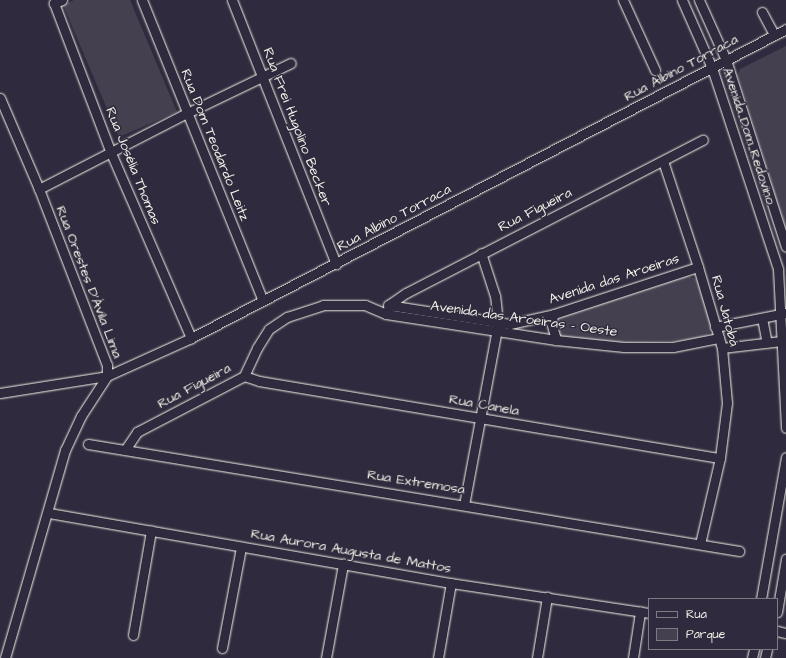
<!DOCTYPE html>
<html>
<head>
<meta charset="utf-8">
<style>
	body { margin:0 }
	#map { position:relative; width:786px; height:658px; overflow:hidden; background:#2f2a3d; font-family:"Architects Daughter",sans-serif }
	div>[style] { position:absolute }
	.green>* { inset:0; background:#454050 }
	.roads { filter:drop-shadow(0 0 1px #f4f1e8) drop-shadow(0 0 1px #f4f1e8) }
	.minor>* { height:9px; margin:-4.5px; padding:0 4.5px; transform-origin:4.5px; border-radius:4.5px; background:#2f2a3d }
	span { translate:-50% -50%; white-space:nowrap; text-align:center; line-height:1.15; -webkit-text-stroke:3px #2f2a3d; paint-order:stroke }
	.street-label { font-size:14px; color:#f4f1e8 }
	.legend { position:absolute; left:648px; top:598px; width:130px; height:52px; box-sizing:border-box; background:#2f2a3d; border:1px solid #7e7a81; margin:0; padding:5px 7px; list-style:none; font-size:12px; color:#f4f1e8 }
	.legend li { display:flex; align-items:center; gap:8px; height:20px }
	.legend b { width:20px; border:1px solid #7e7a81 }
</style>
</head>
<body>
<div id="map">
	<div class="green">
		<div style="clip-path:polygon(74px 0,130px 0,177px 112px,119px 137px,63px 5px)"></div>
		<div style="clip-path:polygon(786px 46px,786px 229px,738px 75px,740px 69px)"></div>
		<div style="clip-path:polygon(687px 275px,698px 280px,712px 324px,710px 332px,705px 337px,675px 341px,618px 342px,563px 337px,557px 333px,555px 325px,563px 315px)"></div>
	</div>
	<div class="roads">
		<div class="minor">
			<div style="left:62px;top:0;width:9px;rotate:159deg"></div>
			<div style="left:54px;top:3px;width:160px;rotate:69.2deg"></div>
			<div style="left:111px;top:153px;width:202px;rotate:66.6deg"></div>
			<div style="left:142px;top:0;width:324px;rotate:68.1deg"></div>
			<div style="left:232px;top:0;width:284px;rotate:68.5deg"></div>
			<div style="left:623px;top:0;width:77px;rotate:65.4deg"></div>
			<div style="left:682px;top:0;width:74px;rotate:66.2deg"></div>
			<div style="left:712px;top:68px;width:212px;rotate:71.8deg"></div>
			<div style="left:778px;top:269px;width:159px;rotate:87.1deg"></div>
			<div style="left:699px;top:0;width:66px;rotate:65.8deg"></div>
			<div style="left:726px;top:60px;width:196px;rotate:72.2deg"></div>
			<div style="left:762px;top:12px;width:26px;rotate:62deg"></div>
			<div style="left:0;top:98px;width:99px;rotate:66.8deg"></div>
			<div style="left:39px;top:189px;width:189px;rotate:68.9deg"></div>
			<div style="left:107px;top:365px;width:11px;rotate:90deg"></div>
			<div style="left:107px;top:376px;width:48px;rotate:123deg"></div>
			<div style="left:81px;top:416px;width:38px;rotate:115deg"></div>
			<div style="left:65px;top:450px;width:216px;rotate:106.1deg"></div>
			<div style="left:663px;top:161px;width:112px;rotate:71.7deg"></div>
			<div style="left:698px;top:267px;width:84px;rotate:73.5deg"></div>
			<div style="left:722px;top:348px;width:55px;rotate:84.8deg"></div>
			<div style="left:727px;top:403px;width:55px;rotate:97.3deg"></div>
			<div style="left:720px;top:458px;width:88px;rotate:103.1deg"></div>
			<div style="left:39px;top:189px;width:166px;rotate:-27.2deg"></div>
			<div style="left:187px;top:113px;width:115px;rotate:-25.7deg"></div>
			<div style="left:388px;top:305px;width:123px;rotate:8.9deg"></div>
			<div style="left:510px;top:324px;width:45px;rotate:-12.8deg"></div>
			<div style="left:554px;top:314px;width:151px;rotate:-18.1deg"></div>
			<div style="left:386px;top:314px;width:11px;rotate:-68deg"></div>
			<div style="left:390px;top:304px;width:19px;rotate:-35deg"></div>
			<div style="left:406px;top:293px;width:334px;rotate:-27.3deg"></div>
			<div style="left:554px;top:314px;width:9px;rotate:111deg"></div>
			<div style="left:551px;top:322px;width:19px;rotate:74deg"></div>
			<div style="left:762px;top:318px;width:25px;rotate:79deg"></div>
			<div style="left:715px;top:327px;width:72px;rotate:-11.2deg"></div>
			<div style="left:722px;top:348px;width:60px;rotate:-6.7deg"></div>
			<div style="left:244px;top:376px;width:16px;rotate:18deg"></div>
			<div style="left:259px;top:381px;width:467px;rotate:9.5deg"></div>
			<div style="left:0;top:393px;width:108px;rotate:-9deg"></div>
			<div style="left:107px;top:376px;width:92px;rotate:-24.3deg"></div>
			<div style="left:191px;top:338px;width:670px;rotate:-27.44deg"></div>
			<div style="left:88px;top:444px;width:660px;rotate:9.33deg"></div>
			<div style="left:125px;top:450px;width:22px;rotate:-56deg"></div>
			<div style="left:137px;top:432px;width:121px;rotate:-27.6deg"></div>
			<div style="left:244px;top:376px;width:31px;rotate:-65deg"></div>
			<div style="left:257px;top:348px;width:22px;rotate:-58deg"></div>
			<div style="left:269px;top:329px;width:22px;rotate:-34deg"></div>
			<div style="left:287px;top:317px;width:38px;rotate:-18deg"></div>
			<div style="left:323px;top:305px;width:42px"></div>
			<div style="left:365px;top:305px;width:23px;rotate:23deg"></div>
			<div style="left:386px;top:314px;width:172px;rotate:8.7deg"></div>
			<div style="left:556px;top:340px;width:68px;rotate:5.9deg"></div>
			<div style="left:624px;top:347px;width:49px"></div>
			<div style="left:673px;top:347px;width:47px;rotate:-11.1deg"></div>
			<div style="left:464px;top:505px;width:185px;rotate:-79.4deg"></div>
			<div style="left:498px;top:323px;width:27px;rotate:-96deg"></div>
			<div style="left:495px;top:296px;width:45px;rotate:-108deg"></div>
			<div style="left:49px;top:513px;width:408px;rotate:9.9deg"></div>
			<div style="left:451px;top:583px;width:200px;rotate:8.6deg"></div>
			<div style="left:761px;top:599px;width:144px;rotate:-80deg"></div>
			<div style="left:777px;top:612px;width:54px;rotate:-80.4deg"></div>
			<div style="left:777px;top:631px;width:9px;rotate:13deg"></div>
			<div style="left:133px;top:635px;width:106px;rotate:-80.2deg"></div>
			<div style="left:222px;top:648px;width:103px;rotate:-79.3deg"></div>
			<div style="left:326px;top:658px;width:96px;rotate:-79.7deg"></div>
			<div style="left:438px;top:658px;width:76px;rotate:-80.2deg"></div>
			<div style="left:537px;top:658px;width:62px;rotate:-80.7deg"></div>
			<div style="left:633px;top:658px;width:47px;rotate:-81.3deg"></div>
			<div style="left:752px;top:658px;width:9px;rotate:-77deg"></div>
			<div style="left:765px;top:658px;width:9px;rotate:-77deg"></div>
		</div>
	</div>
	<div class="street-label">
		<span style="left:681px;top:68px;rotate:-28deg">Rua Albino Torraca</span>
		<span style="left:297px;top:127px;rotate:69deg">Rua Frei Hugolino Becker</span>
		<span style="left:749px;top:136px;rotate:72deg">Avenida Dom Redovino</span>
		<span style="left:215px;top:145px;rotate:68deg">Rua Dom Teodardo Leitz</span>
		<span style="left:133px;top:166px;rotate:68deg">Rua Josélia Thomas</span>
		<span style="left:535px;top:210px;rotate:-27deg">Rua Figueira</span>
		<span style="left:394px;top:218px;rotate:-28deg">Rua Albino Torraca</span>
		<span style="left:614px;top:279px;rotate:-18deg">Avenida das Aroeiras</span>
		<span style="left:89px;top:282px;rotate:69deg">Rua Orestes D'Ávila Lima</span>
		<span style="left:725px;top:311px;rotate:75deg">Rua Jatobá</span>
		<span style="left:524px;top:319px;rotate:8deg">Avenida das Aroeiras - Oeste</span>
		<span style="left:194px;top:386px;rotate:-28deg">Rua Figueira</span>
		<span style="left:484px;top:405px;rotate:10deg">Rua Canela</span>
		<span style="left:416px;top:482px;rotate:9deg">Rua Extremosa</span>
		<span style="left:351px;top:551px;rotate:10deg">Rua Aurora Augusta de Mattos</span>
	</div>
	<ul class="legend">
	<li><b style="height:5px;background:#2f2a3d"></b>Rua</li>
	<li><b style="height:11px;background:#454050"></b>Parque</li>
	</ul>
</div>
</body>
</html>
